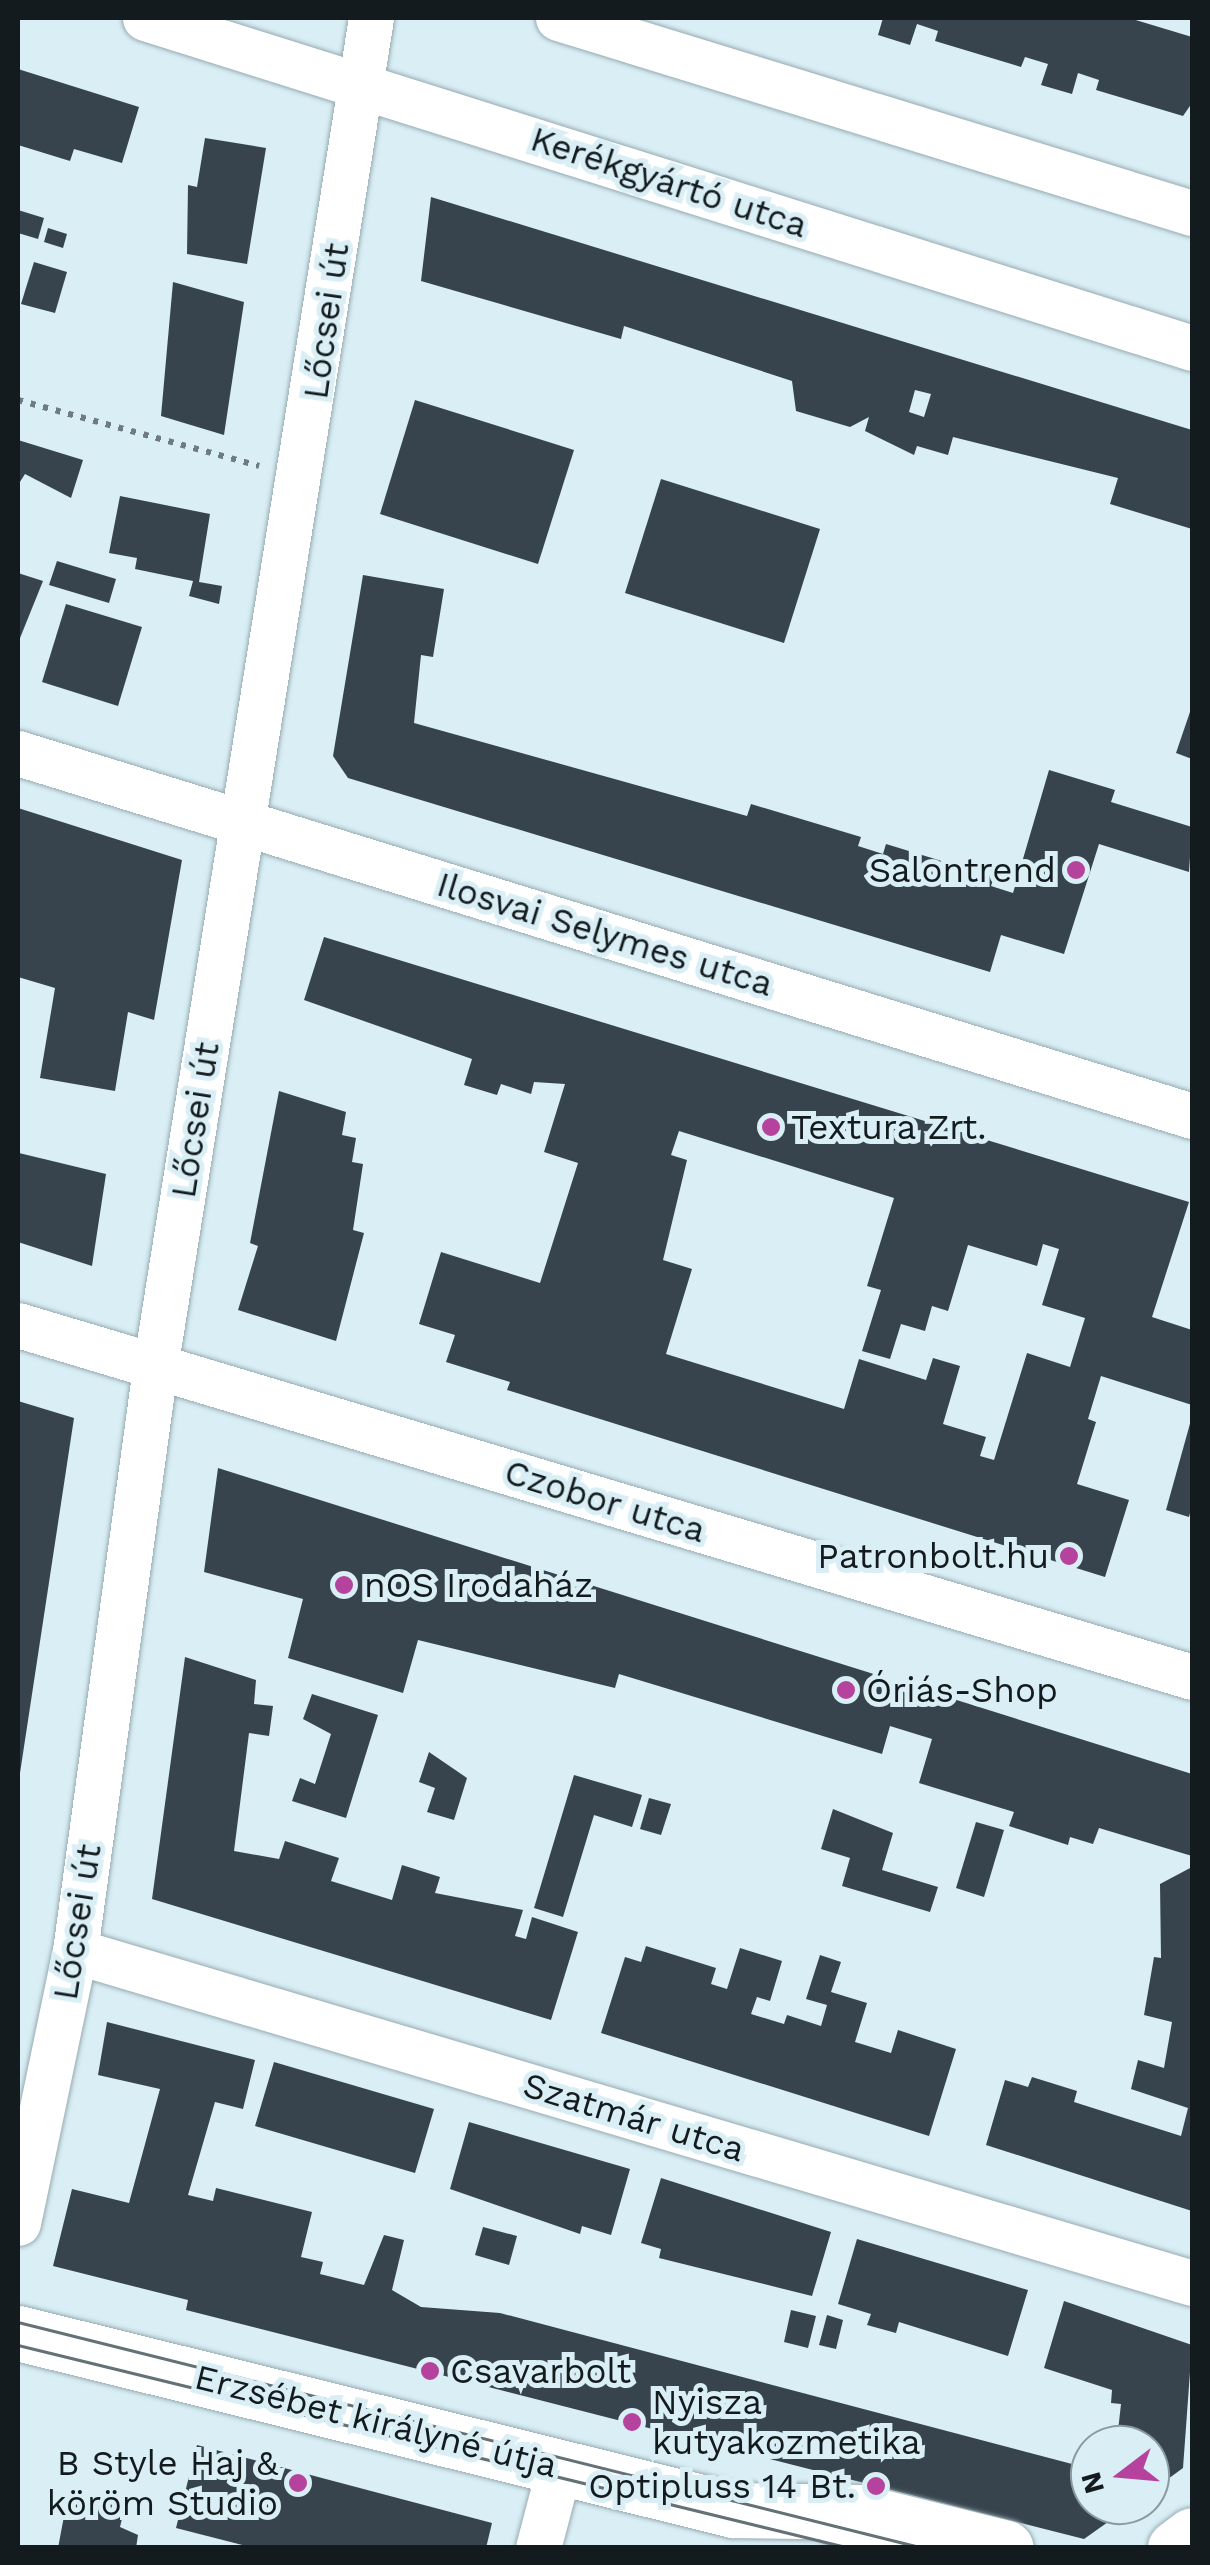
<!DOCTYPE html>
<html>
<head>
<meta charset="utf-8">
<style>
	body { margin:0 }
	#map { position:relative; width:1210px; height:2565px; overflow:hidden; background:#d9eef5; font-family:"Work Sans",sans-serif }
	div>[style] { position:absolute }
	.building>* { inset:0; background:#37444e }
	.path>* { height:6px; margin-top:-3px; transform-origin:0; background:repeating-linear-gradient(90deg,#6e7b80 0 5px,transparent 0 13px) }
	.roads { filter:drop-shadow(0 0 2px #97aab1) drop-shadow(0 0 2px #97aab1) }
	.service>* { height:22px; margin:-11px; padding:0 11px; transform-origin:11px; border-radius:11px; background:#fff }
	.minor>* { height:45px; margin:-22.5px; padding:0 22.5px; transform-origin:22.5px; border-radius:22.5px; background:#fff }
	.tertiary>* { height:55px; margin:-27.5px; padding:0 27.5px; transform-origin:27.5px; border-radius:27.5px; background:#fff }
	.secondary>* { height:55px; margin:-27.5px; padding:0 27.5px; transform-origin:27.5px; border-radius:27.5px; background:#fff }
	.tram>* { height:2.5px; margin:-1.25px; padding:0 1.25px; transform-origin:1.25px; border-radius:1.25px; background:#647176 }
	.dots>* { width:28px; height:28px; translate:-50% -50%; box-sizing:border-box; border:5px solid #d9eef5; border-radius:50% }
	span { translate:-50% -50%; white-space:nowrap; text-align:center; line-height:1.15; -webkit-text-stroke:10px #d9eef5; paint-order:stroke }
	.street-label { font-size:35px; color:#141b1e }
	.poi-label { font-size:35px; color:#141b1e }
	.right { translate:-100% -50%; text-align:right }
	.left { translate:0 -50%; text-align:left }
	.frame { position:absolute; inset:0; border:20px solid #141b1e; pointer-events:none }
	.north { position:absolute; left:1070px; top:2425px; width:100px; height:100px; box-sizing:border-box; background:#d9eef5; border:2px solid #8a9a9f; border-radius:50%; rotate:254deg; font-size:28px; font-weight:700; line-height:40px; text-align:center; color:#141b1e }
	.north::after { content:''; display:block; margin:auto; width:35px; height:45px; background:#b5429d; clip-path:polygon(50% 0,100% 100%,50% 72%,0 100%) }
</style>
</head>
<body>
<div id="map">
	<div class="building">
		<div style="clip-path:polygon(883px 18px,1129px 18px,1192px 37px,1192px 103px,1183px 116px,1096px 90px,1099px 80px,1078px 73px,1072px 94px,1041px 85px,1048px 64px,1025px 57px,1021px 67px,935px 41px,938px 31px,917px 24px,910px 45px,878px 35px)"></div>
		<div style="clip-path:polygon(18px 69px,139px 107px,122px 163px,74px 149px,70px 161px,18px 145px)"></div>
		<div style="clip-path:polygon(205px 138px,266px 148px,247px 264px,187px 254px,188px 185px,197px 187px)"></div>
		<div style="clip-path:polygon(evenodd,431px 197px,1192px 430px,1192px 529px,1110px 504px,1118px 478px,953px 437px,948px 455px,917px 446px,914px 455px,865px 431px,869px 417px,850px 427px,796px 411px,792px 381px,624px 326px,621px 339px,421px 281px,431px 197px,915px 390px,931px 394px,924px 417px,909px 412px,915px 390px)"></div>
		<div style="clip-path:polygon(18px 210px,44px 218px,38px 239px,18px 233px)"></div>
		<div style="clip-path:polygon(48px 228px,67px 234px,63px 248px,44px 242px)"></div>
		<div style="clip-path:polygon(34px 262px,67px 272px,55px 313px,21px 304px)"></div>
		<div style="clip-path:polygon(173px 282px,244px 302px,224px 435px,161px 416px)"></div>
		<div style="clip-path:polygon(415px 400px,574px 450px,538px 564px,380px 514px)"></div>
		<div style="clip-path:polygon(18px 440px,83px 460px,71px 498px,25px 474px,18px 485px)"></div>
		<div style="clip-path:polygon(661px 479px,820px 529px,784px 643px,625px 593px)"></div>
		<div style="clip-path:polygon(120px 496px,210px 514px,199px 582px,222px 586px,219px 604px,189px 596px,193px 581px,135px 569px,137px 558px,109px 553px)"></div>
		<div style="clip-path:polygon(57px 561px,116px 579px,109px 603px,49px 585px)"></div>
		<div style="clip-path:polygon(18px 573px,43px 581px,18px 643px)"></div>
		<div style="clip-path:polygon(363px 575px,444px 589px,433px 657px,421px 655px,414px 723px,747px 816px,751px 804px,861px 837px,858px 846px,883px 854px,886px 844px,994px 877px,991px 886px,1013px 893px,1049px 770px,1115px 790px,1111px 802px,1192px 827px,1189px 872px,1099px 844px,1064px 954px,1001px 935px,990px 972px,348px 778px,333px 756px)"></div>
		<div style="clip-path:polygon(66px 604px,142px 627px,118px 706px,42px 682px)"></div>
		<div style="clip-path:polygon(1192px 706px,1192px 759px,1176px 753px)"></div>
		<div style="clip-path:polygon(18px 808px,182px 860px,154px 1020px,128px 1012px,115px 1091px,40px 1078px,55px 988px,18px 977px)"></div>
		<div style="clip-path:polygon(evenodd,324px 937px,1189px 1202px,1152px 1317px,1192px 1330px,1192px 1405px,1101px 1376px,1088px 1419px,1096px 1422px,1077px 1484px,1129px 1500px,1105px 1577px,507px 1390px,510px 1382px,446px 1362px,455px 1335px,419px 1324px,441px 1252px,540px 1283px,578px 1163px,544px 1152px,565px 1084px,534px 1082px,531px 1094px,501px 1084px,497px 1095px,464px 1085px,472px 1059px,304px 1000px,324px 937px,679px 1131px,894px 1198px,867px 1286px,881px 1290px,862px 1351px,890px 1359px,901px 1324px,925px 1331px,932px 1306px,948px 1311px,968px 1245px,1037px 1266px,1043px 1244px,1059px 1249px,1042px 1305px,1085px 1318px,1070px 1367px,1027px 1353px,994px 1460px,980px 1456px,986px 1437px,943px 1424px,960px 1366px,933px 1358px,926px 1380px,859px 1359px,844px 1409px,666px 1354px,692px 1269px,663px 1260px,687px 1160px,671px 1155px,679px 1131px)"></div>
		<div style="clip-path:polygon(279px 1091px,346px 1112px,342px 1135px,356px 1138px,352px 1162px,363px 1164px,353px 1230px,364px 1233px,336px 1341px,238px 1310px,258px 1246px,250px 1243px)"></div>
		<div style="clip-path:polygon(19px 1153px,106px 1174px,92px 1266px,18px 1242px)"></div>
		<div style="clip-path:polygon(18px 1401px,74px 1418px,20px 1773px,18px 1773px)"></div>
		<div style="clip-path:polygon(1191px 1420px,1192px 1505px,1189px 1517px,1166px 1510px)"></div>
		<div style="clip-path:polygon(218px 1468px,1192px 1774px,1192px 1856px,1099px 1828px,1093px 1844px,1070px 1837px,1068px 1845px,1009px 1826px,1014px 1812px,919px 1783px,932px 1739px,890px 1726px,882px 1754px,619px 1674px,615px 1688px,418px 1640px,403px 1693px,288px 1658px,303px 1599px,204px 1572px)"></div>
		<div style="clip-path:polygon(185px 1657px,256px 1680px,254px 1704px,273px 1706px,269px 1736px,249px 1733px,234px 1851px,279px 1859px,285px 1841px,339px 1858px,331px 1881px,392px 1900px,402px 1865px,440px 1877px,435px 1893px,523px 1910px,515px 1936px,526px 1939px,532px 1917px,578px 1932px,551px 2020px,152px 1899px)"></div>
		<div style="clip-path:polygon(312px 1694px,378px 1715px,346px 1818px,292px 1801px,300px 1778px,315px 1784px,331px 1734px,303px 1719px)"></div>
		<div style="clip-path:polygon(429px 1752px,467px 1778px,454px 1820px,427px 1812px,435px 1788px,419px 1782px)"></div>
		<div style="clip-path:polygon(574px 1775px,642px 1795px,632px 1827px,594px 1815px,563px 1917px,534px 1908px)"></div>
		<div style="clip-path:polygon(649px 1798px,671px 1804px,661px 1835px,640px 1829px)"></div>
		<div style="clip-path:polygon(833px 1809px,893px 1833px,882px 1870px,938px 1887px,930px 1912px,842px 1886px,850px 1858px,821px 1849px)"></div>
		<div style="clip-path:polygon(976px 1822px,1004px 1830px,984px 1897px,956px 1888px)"></div>
		<div style="clip-path:polygon(1192px 1867px,1192px 2211px,986px 2145px,1005px 2080px,1028px 2087px,1032px 2077px,1077px 2091px,1074px 2102px,1181px 2136px,1188px 2108px,1131px 2089px,1138px 2060px,1164px 2068px,1172px 2022px,1144px 2015px,1154px 1957px,1161px 1958px,1160px 1884px)"></div>
		<div style="clip-path:polygon(646px 1946px,716px 1968px,711px 1984px,727px 1989px,740px 1948px,782px 1961px,770px 2001px,757px 1997px,751px 2014px,784px 2024px,787px 2015px,821px 2026px,827px 2005px,806px 1999px,820px 1955px,841px 1962px,831px 1992px,867px 2003px,855px 2042px,891px 2053px,898px 2030px,956px 2049px,929px 2136px,601px 2033px,625px 1957px,641px 1962px)"></div>
		<div style="clip-path:polygon(107px 2022px,255px 2060px,243px 2109px,215px 2102px,188px 2195px,213px 2201px,216px 2188px,312px 2212px,301px 2257px,323px 2262px,320px 2274px,364px 2285px,384px 2235px,404px 2240px,392px 2290px,421px 2307px,500px 2313px,1072px 2464px,1090px 2451px,1090px 2505px,1132px 2505px,1084px 2539px,186px 2310px,188px 2300px,53px 2266px,72px 2189px,129px 2203px,160px 2089px,98px 2075px)"></div>
		<div style="clip-path:polygon(274px 2062px,434px 2109px,415px 2173px,255px 2126px)"></div>
		<div style="clip-path:polygon(469px 2122px,630px 2169px,611px 2235px,582px 2226px,580px 2234px,450px 2189px)"></div>
		<div style="clip-path:polygon(661px 2178px,831px 2232px,812px 2296px,659px 2258px,661px 2249px,641px 2243px)"></div>
		<div style="clip-path:polygon(483px 2227px,517px 2236px,509px 2265px,475px 2255px)"></div>
		<div style="clip-path:polygon(857px 2239px,1028px 2290px,1008px 2356px,899px 2322px,896px 2333px,867px 2325px,871px 2314px,838px 2304px)"></div>
		<div style="clip-path:polygon(1064px 2301px,1192px 2345px,1183px 2468px,1150px 2492px,1150px 2445px,1099px 2445px,1118px 2431px,1121px 2404px,1111px 2403px,1112px 2390px,1044px 2368px)"></div>
		<div style="clip-path:polygon(791px 2310px,816px 2316px,808px 2348px,784px 2342px)"></div>
		<div style="clip-path:polygon(827px 2315px,843px 2320px,836px 2349px,819px 2345px)"></div>
		<div style="clip-path:polygon(197px 2445px,492px 2523px,486px 2548px,254px 2548px,176px 2528px)"></div>
		<div style="clip-path:polygon(68px 2495px,125px 2506px,120px 2527px,138px 2535px,136px 2548px,58px 2548px)"></div>
	</div>
	<div class="path">
		<div style="left:18px;top:400px;width:250px;rotate:15.3deg"></div>
	</div>
	<div class="roads">
		<div class="service">
			<div style="left:829px;top:2533px;width:60px;rotate:14.5deg"></div>
		</div>
		<div class="minor">
			<div style="left:145px;top:18px;width:1098px;rotate:17.49deg"></div>
			<div style="left:558px;top:18px;width:663px;rotate:17.1deg"></div>
			<div style="left:18px;top:753px;width:1229px;rotate:17.18deg"></div>
			<div style="left:18px;top:1325px;width:1226px;rotate:16.69deg"></div>
			<div style="left:75px;top:1951px;width:1165px;rotate:16.55deg"></div>
			<div style="left:18px;top:2223px;width:278px;rotate:-78.2deg"></div>
			<div style="left:75px;top:1951px;width:588px;rotate:-82.19deg"></div>
			<div style="left:155px;top:1368px;width:1367px;rotate:-80.91deg"></div>
			<div style="left:538px;top:2548px;width:86px;rotate:-75.2deg"></div>
		</div>
		<div class="tertiary">
			<div style="left:18px;top:2333px;width:737px;rotate:13.9deg"></div>
			<div style="left:733px;top:2510px;width:128px;rotate:0.9deg"></div>
			<div style="left:861px;top:2512px;width:149px;rotate:13.9deg"></div>
		</div>
		<div class="secondary">
			<div style="left:1175px;top:2548px;width:21px;rotate:-37deg"></div>
		</div>
	</div>
	<div class="tram">
		<div style="left:18px;top:2322px;width:934px;rotate:14.01deg"></div>
		<div style="left:18px;top:2345px;width:856px;rotate:13.71deg"></div>
	</div>
	<div class="dots">
		<div style="left:1076px;top:870px;background:#b5429d"></div>
		<div style="left:771px;top:1127px;background:#b5429d"></div>
		<div style="left:1069px;top:1556px;background:#b5429d"></div>
		<div style="left:344px;top:1585px;background:#b5429d"></div>
		<div style="left:846px;top:1690px;background:#b5429d"></div>
		<div style="left:430px;top:2371px;background:#b5429d"></div>
		<div style="left:632px;top:2422px;background:#b5429d"></div>
		<div style="left:298px;top:2483px;background:#b5429d"></div>
		<div style="left:876px;top:2486px;background:#b5429d"></div>
	</div>
	<div class="street-label">
		<span style="left:669px;top:182px;rotate:18deg">Kerékgyártó utca</span>
		<span style="left:326px;top:321px;rotate:-82deg">Lőcsei út</span>
		<span style="left:605px;top:934px;rotate:17deg">Ilosvai Selymes utca</span>
		<span style="left:195px;top:1120px;rotate:-81deg">Lőcsei út</span>
		<span style="left:605px;top:1501px;rotate:17deg">Czobor utca</span>
		<span style="left:77px;top:1922px;rotate:-81deg">Lőcsei út</span>
		<span style="left:634px;top:2117px;rotate:17deg">Szatmár utca</span>
		<span style="left:376px;top:2421px;rotate:14deg">Erzsébet királyné útja</span>
	</div>
	<div class="poi-label">
		<span class="right" style="left:1056px;top:870px">Salontrend</span>
		<span class="left" style="left:791px;top:1127px">Textura Zrt.</span>
		<span class="right" style="left:1049px;top:1556px">Patronbolt.hu</span>
		<span class="left" style="left:364px;top:1585px">nOS Irodaház</span>
		<span class="left" style="left:866px;top:1690px">Óriás-Shop</span>
		<span class="left" style="left:450px;top:2371px">Csavarbolt</span>
		<span class="left" style="left:652px;top:2422px">Nyisza<br>kutyakozmetika</span>
		<span class="right" style="left:278px;top:2483px">B Style Haj &amp;<br>köröm Studio</span>
		<span class="right" style="left:856px;top:2486px">Optipluss 14 Bt.</span>
	</div>
	<div class="frame"></div>
	<div class="north">N</div>
</div>
</body>
</html>
